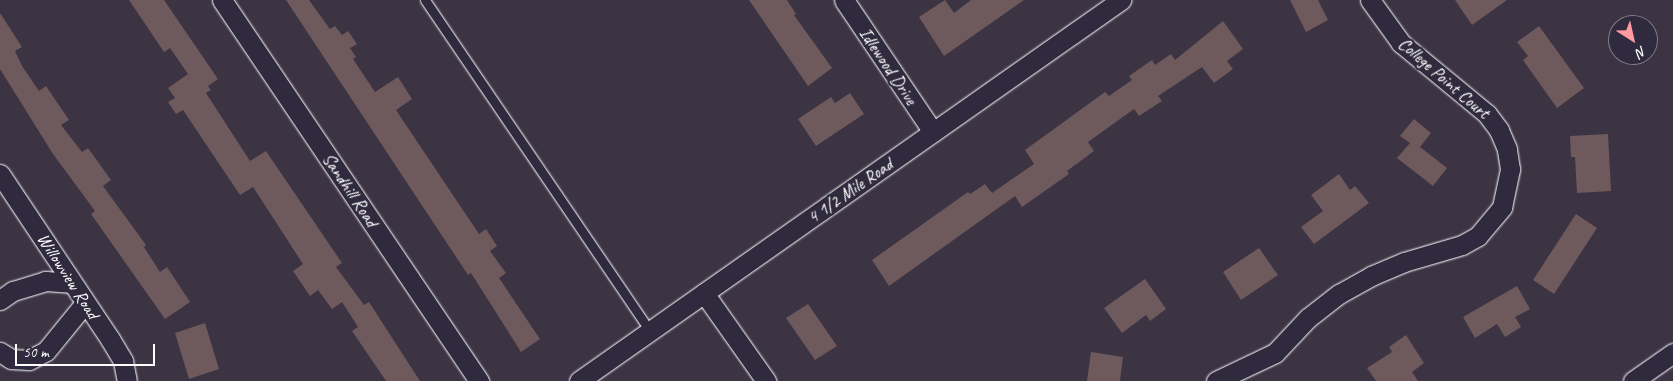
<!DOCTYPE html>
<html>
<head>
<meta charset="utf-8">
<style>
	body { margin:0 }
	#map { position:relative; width:1673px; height:381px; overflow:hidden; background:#3c3343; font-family:Caveat,sans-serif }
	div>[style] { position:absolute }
	.building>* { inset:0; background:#6e595c }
	.roads { filter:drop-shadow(0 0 1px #fff) drop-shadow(0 0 1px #fff) }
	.lane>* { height:9px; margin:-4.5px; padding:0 4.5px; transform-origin:4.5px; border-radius:4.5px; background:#2f2a3d }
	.street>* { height:19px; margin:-9.5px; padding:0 9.5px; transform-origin:9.5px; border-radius:9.5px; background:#2f2a3d }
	span { translate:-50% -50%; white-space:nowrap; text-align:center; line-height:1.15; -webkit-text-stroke:4.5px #2f2a3d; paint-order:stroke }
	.street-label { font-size:18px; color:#fff }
	.north { position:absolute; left:1608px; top:15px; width:50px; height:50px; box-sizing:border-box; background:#2f2a3d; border:1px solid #827f8b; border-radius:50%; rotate:145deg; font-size:14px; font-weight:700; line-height:20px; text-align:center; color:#fff }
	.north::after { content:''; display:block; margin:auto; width:18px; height:22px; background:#ff9aa2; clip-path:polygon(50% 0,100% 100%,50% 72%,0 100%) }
	.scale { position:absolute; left:15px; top:344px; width:140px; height:22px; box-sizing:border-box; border:2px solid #fff; border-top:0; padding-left:6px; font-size:15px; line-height:18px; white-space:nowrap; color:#fff; -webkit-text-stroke:4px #2f2a3d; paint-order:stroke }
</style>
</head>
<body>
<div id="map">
	<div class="building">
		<div style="clip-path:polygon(129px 0,164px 0,218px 79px,208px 86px,211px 90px,206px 93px,250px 161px,266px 151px,342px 263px,336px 267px,364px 305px,369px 302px,420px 381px,386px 381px,352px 331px,358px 327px,342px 302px,332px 309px,318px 290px,310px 296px,293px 271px,303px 264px,253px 187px,240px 195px,183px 110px,176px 114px,168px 102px,175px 98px,168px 88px,188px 74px,170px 48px,164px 52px)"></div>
		<div style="clip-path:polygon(286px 0,309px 0,330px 29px,335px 26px,342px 35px,348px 31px,357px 44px,350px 48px,356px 57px,353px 59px,375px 92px,398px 77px,412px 99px,396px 110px,479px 234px,486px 229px,497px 246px,490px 251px,506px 273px,499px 278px,540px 339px,521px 352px,471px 273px,468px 275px)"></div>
		<div style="clip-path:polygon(749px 0,787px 0,796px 14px,794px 15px,832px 68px,808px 86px)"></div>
		<div style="clip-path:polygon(945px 0,954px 13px,971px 0,1024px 0,944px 56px,919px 17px)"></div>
		<div style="clip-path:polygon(1290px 0,1318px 0,1328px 20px,1306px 32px)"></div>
		<div style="clip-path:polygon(1455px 0,1507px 0,1472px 25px)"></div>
		<div style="clip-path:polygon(0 13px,22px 47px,15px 51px,22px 66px,39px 91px,46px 86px,69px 120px,61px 125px,82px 152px,88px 148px,111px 180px,103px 186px,146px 245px,144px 247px,160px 272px,167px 267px,190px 302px,165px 319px,91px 214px,95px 211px,53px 154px,0 69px)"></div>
		<div style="clip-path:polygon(1223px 21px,1243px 49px,1227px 61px,1233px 69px,1214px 83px,1202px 67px,1158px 96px,1162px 101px,1139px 116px,1134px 109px,1088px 142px,1094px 151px,1067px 171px,1069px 174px,1022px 207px,1015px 196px,889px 286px,872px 260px,968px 192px,970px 194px,985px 184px,992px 193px,1034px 164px,1025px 150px,1105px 92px,1109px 96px,1132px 80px,1129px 76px,1152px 60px,1155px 65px,1171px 54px,1175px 60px)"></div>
		<div style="clip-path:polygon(1539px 26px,1584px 88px,1557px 108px,1523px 60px,1528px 56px,1517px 42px)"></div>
		<div style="clip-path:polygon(850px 93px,864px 114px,816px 146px,798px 119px,831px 97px,835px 103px)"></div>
		<div style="clip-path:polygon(1414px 119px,1431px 133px,1420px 147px,1447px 168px,1433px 186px,1397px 158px,1410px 143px,1400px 136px)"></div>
		<div style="clip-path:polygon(1608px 134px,1611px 191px,1577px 193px,1575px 157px,1571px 157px,1570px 136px)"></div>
		<div style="clip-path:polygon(1339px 174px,1350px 190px,1355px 186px,1369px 203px,1314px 244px,1301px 227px,1323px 211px,1311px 195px)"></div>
		<div style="clip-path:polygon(1576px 214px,1597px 228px,1554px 294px,1533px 280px)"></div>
		<div style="clip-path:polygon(1259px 248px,1278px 275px,1241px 300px,1223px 272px)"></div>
		<div style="clip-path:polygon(1145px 279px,1166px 309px,1150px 321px,1146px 315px,1122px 333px,1104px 308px)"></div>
		<div style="clip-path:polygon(1517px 286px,1530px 309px,1515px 317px,1521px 327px,1505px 337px,1497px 324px,1475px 338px,1463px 317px)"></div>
		<div style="clip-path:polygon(808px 304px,837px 346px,815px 360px,786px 318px)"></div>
		<div style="clip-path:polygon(205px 323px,219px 369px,189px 379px,175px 333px)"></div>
		<div style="clip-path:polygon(1406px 335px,1424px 363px,1412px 372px,1418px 381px,1376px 381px,1367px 368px,1392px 352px,1389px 347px)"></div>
		<div style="clip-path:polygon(1091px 352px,1123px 357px,1120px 381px,1087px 381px)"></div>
	</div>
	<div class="roads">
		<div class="lane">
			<div style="left:425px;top:0;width:400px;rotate:55.8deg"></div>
		</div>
		<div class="street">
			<div style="left:222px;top:0;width:460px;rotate:56deg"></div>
			<div style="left:844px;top:0;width:159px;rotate:56deg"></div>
			<div style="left:0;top:174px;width:198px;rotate:56.3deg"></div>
			<div style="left:110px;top:339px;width:26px;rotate:59deg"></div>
			<div style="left:123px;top:361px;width:20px;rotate:79deg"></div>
			<div style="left:704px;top:293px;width:108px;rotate:54.8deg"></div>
			<div style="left:0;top:300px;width:16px;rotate:-35deg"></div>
			<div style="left:13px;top:291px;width:34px;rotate:-17deg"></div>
			<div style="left:45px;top:281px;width:26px;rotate:4deg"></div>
			<div style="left:0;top:352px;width:13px;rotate:32deg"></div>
			<div style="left:11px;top:359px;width:18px;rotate:3deg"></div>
			<div style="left:29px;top:360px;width:19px;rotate:-28deg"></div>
			<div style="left:46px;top:351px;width:62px;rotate:-50.9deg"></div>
			<div style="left:579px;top:381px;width:663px;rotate:-35.11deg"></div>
			<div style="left:1216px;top:381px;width:65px;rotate:-25.4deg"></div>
			<div style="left:1275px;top:353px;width:48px;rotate:-46.7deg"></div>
			<div style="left:1308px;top:318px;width:39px;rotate:-38deg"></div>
			<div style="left:1339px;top:294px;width:37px;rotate:-29deg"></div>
			<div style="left:1371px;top:276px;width:36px;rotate:-23deg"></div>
			<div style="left:1404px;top:262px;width:60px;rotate:-16.3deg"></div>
			<div style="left:1462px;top:245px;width:18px;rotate:-29deg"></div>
			<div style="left:1478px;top:236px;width:38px;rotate:-50deg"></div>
			<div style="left:1502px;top:207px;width:39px;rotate:-78deg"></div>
			<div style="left:1510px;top:169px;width:20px;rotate:-99deg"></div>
			<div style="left:1507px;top:149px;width:21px;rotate:-113deg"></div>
			<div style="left:1499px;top:130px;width:20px;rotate:-127deg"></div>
			<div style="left:1487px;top:114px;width:112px;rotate:-140.5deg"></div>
			<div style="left:1401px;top:43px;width:53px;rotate:-125.8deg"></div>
			<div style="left:1633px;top:381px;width:49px;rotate:-35deg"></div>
		</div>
	</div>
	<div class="street-label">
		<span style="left:888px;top:66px;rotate:56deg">Idlewood Drive</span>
		<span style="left:1444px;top:78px;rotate:41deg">College Point Court</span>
		<span style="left:350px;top:190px;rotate:56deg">Sandhill Road</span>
		<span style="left:850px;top:191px;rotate:-35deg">4 1/2 Mile Road</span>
		<span style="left:68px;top:276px;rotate:57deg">Willowview Road</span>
	</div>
	<div class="north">N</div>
	<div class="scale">50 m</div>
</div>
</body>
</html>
